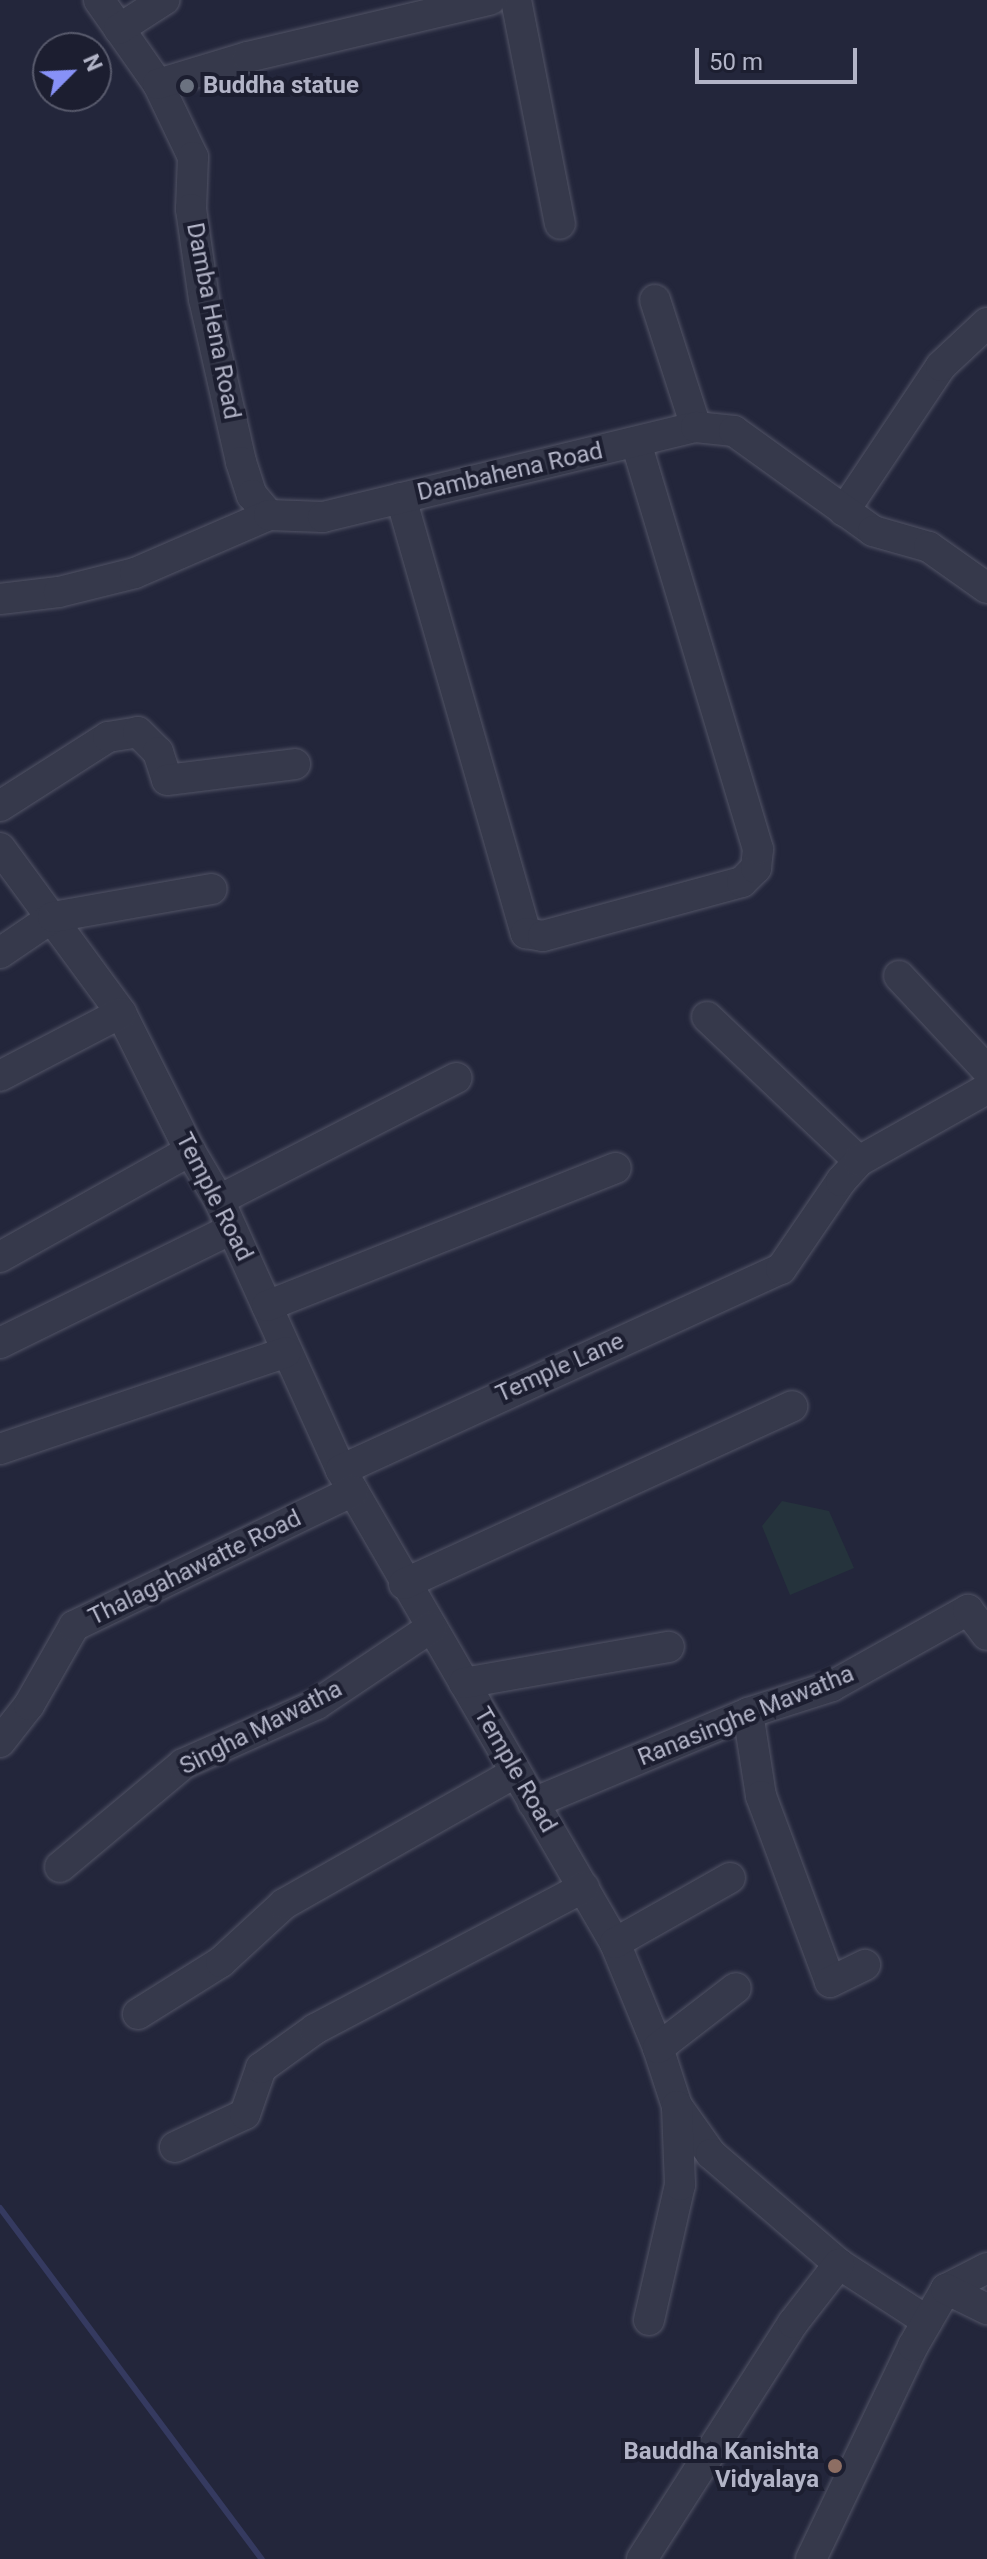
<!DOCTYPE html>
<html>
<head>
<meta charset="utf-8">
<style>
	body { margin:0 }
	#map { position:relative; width:987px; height:2559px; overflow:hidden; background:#23263b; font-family:Roboto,sans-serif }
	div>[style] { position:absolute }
	.green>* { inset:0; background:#25333c }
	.stream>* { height:6px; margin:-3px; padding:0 3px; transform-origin:3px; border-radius:3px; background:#353a60 }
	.roads { filter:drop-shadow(0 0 2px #525466) drop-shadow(0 0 2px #525466) }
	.minor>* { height:30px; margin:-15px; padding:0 15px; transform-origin:15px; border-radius:15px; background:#36394b }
	.dots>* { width:22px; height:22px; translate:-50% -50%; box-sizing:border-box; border:4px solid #1c1e30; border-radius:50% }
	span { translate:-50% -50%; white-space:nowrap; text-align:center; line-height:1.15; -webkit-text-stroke:8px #1c1e30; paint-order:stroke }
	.poi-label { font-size:24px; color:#b2b4c7; font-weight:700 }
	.left { translate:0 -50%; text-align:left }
	.right { translate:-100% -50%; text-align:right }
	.street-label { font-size:24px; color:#b2b4c7 }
	.north { position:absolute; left:32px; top:32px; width:80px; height:80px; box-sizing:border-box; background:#1c1e30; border:2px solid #585a6c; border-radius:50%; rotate:66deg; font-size:22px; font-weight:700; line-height:32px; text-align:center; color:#b2b4c7 }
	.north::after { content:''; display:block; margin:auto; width:28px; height:36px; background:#8791f7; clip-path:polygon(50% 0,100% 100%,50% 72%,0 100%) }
	.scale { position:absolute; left:695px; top:48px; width:162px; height:36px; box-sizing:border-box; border:4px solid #b2b4c7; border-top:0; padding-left:10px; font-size:24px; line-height:28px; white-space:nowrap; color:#b2b4c7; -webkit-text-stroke:6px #1c1e30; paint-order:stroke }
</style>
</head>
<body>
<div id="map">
	<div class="green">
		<div style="clip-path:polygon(782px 1501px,829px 1511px,854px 1568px,790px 1595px,762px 1526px)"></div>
	</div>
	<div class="stream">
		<div style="left:0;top:2208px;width:438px;rotate:53.3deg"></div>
	</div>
	<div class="roads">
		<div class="minor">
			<div style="left:99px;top:0;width:103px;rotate:54.9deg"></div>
			<div style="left:158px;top:84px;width:81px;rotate:64.4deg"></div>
			<div style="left:193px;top:157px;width:52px;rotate:92.2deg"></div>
			<div style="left:191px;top:209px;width:91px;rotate:81.8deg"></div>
			<div style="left:204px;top:299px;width:167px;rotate:77.2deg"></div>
			<div style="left:241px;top:462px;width:35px;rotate:72deg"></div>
			<div style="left:252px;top:495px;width:26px;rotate:50deg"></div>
			<div style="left:516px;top:0;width:228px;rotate:78.9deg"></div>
			<div style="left:119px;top:29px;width:54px;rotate:-32.8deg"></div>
			<div style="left:158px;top:84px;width:94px;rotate:-16.7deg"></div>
			<div style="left:248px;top:57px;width:249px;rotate:-13.3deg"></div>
			<div style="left:655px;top:300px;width:133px;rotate:72.1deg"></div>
			<div style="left:401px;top:498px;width:453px;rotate:74deg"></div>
			<div style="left:526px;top:933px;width:17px;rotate:10deg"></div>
			<div style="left:543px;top:936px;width:206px;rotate:-15.2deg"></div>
			<div style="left:742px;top:882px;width:20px;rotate:-45deg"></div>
			<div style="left:756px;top:868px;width:19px;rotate:-84deg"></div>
			<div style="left:758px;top:849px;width:424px;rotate:-106.7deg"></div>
			<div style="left:844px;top:511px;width:174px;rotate:-56.2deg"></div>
			<div style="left:941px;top:366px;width:63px;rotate:-43.1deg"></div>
			<div style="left:0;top:599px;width:59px;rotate:-6.8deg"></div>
			<div style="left:59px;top:592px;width:78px;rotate:-14deg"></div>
			<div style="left:135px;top:573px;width:146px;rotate:-23.4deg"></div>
			<div style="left:269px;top:515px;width:54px;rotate:2.1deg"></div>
			<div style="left:323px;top:517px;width:384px;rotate:-13.6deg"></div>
			<div style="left:696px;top:427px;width:38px;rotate:6deg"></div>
			<div style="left:734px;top:431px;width:171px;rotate:35.7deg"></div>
			<div style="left:873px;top:531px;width:58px;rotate:15.9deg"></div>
			<div style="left:929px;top:547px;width:71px;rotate:35.3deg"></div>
			<div style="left:0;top:806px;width:128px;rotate:-32.6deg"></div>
			<div style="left:108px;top:737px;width:30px;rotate:-9deg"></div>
			<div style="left:138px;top:732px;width:28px;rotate:45deg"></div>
			<div style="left:158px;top:752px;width:29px;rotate:72deg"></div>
			<div style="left:167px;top:780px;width:129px;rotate:-7.1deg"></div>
			<div style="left:0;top:848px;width:205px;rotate:53.7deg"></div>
			<div style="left:121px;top:1013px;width:154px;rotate:63.4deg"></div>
			<div style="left:190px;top:1151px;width:57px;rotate:59.4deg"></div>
			<div style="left:219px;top:1200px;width:296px;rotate:65.7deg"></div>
			<div style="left:341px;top:1470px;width:547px;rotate:59.92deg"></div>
			<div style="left:615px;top:1943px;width:113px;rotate:67.7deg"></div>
			<div style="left:658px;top:2048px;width:61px;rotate:71.9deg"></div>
			<div style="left:677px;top:2106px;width:59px;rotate:54.7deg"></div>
			<div style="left:711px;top:2154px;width:169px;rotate:40.7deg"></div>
			<div style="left:839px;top:2264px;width:105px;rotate:32.9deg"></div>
			<div style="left:0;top:953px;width:64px;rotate:-34.2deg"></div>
			<div style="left:53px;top:917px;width:161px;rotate:-10deg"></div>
			<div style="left:899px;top:976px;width:129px;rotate:46.9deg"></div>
			<div style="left:707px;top:1017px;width:209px;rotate:43.5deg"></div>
			<div style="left:0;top:1076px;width:136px;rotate:-27.5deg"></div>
			<div style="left:219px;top:1200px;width:267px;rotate:-27.2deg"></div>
			<div style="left:0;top:1257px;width:218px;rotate:-29.2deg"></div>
			<div style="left:267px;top:1306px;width:375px;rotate:-21.6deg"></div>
			<div style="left:0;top:1343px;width:258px;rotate:-26.2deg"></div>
			<div style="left:0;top:1449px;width:302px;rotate:-18.7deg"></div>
			<div style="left:341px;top:1470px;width:484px;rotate:-24.6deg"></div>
			<div style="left:781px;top:1269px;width:107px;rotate:-55.7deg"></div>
			<div style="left:841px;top:1181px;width:27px;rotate:-48deg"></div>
			<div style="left:859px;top:1161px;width:147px;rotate:-29.4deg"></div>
			<div style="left:404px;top:1584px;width:427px;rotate:-24.6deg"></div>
			<div style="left:464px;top:1683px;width:208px;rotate:-10deg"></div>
			<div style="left:748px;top:1713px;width:84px;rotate:81.1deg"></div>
			<div style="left:761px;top:1796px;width:198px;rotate:69.6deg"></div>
			<div style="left:830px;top:1982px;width:39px;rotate:-26deg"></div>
			<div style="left:0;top:1742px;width:47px;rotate:-51.9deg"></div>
			<div style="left:29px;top:1705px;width:91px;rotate:-60.3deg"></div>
			<div style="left:74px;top:1626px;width:310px;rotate:-25.8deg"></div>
			<div style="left:533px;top:1803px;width:233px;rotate:-22.7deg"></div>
			<div style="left:748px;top:1713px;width:88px;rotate:-17.8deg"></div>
			<div style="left:832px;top:1686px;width:156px;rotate:-29.2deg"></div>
			<div style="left:968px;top:1610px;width:31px;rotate:53deg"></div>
			<div style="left:60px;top:1867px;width:160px;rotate:-39.9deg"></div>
			<div style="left:183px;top:1764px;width:147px;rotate:-24.1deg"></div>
			<div style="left:317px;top:1704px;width:138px;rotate:-33.8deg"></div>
			<div style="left:615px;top:1943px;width:132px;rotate:-29.5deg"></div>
			<div style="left:138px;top:2014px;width:98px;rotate:-32.1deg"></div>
			<div style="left:221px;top:1962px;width:86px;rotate:-42.6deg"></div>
			<div style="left:284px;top:1904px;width:266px;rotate:-29.6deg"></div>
			<div style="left:658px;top:2048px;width:98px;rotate:-37.6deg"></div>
			<div style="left:175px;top:2147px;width:77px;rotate:-25.2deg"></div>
			<div style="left:245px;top:2114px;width:49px;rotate:-70.8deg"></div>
			<div style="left:261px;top:2068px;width:67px;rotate:-35.8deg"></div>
			<div style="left:315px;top:2029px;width:304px;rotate:-27.8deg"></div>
			<div style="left:946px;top:2289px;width:46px;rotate:-27.1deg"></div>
			<div style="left:649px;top:2320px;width:139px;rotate:-77.1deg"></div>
			<div style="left:680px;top:2185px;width:79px;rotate:-92.2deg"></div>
			<div style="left:642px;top:2559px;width:280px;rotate:-57.4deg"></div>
			<div style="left:793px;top:2323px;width:75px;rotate:-52.1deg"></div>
			<div style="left:811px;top:2559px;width:236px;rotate:-64.4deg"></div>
			<div style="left:913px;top:2346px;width:66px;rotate:-59.9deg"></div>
			<div style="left:946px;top:2289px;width:46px;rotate:26deg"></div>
		</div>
	</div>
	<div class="dots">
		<div style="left:187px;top:86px;background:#6b7280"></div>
		<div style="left:835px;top:2466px;background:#8d6e63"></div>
	</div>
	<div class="poi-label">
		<span class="left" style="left:203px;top:86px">Buddha statue</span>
		<span class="right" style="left:819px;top:2466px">Bauddha Kanishta<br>Vidyalaya</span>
	</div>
	<div class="street-label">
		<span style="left:213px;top:321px;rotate:79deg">Damba Hena Road</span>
		<span style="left:510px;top:472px;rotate:-13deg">Dambahena Road</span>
		<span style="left:214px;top:1197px;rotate:63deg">Temple Road</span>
		<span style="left:560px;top:1368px;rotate:-24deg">Temple Lane</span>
		<span style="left:195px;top:1568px;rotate:-26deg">Thalagahawatte Road</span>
		<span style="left:746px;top:1716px;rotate:-22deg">Ranasinghe Mawatha</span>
		<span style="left:261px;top:1728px;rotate:-27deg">Singha Mawatha</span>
		<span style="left:515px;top:1770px;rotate:60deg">Temple Road</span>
	</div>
	<div class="north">N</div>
	<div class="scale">50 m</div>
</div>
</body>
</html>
